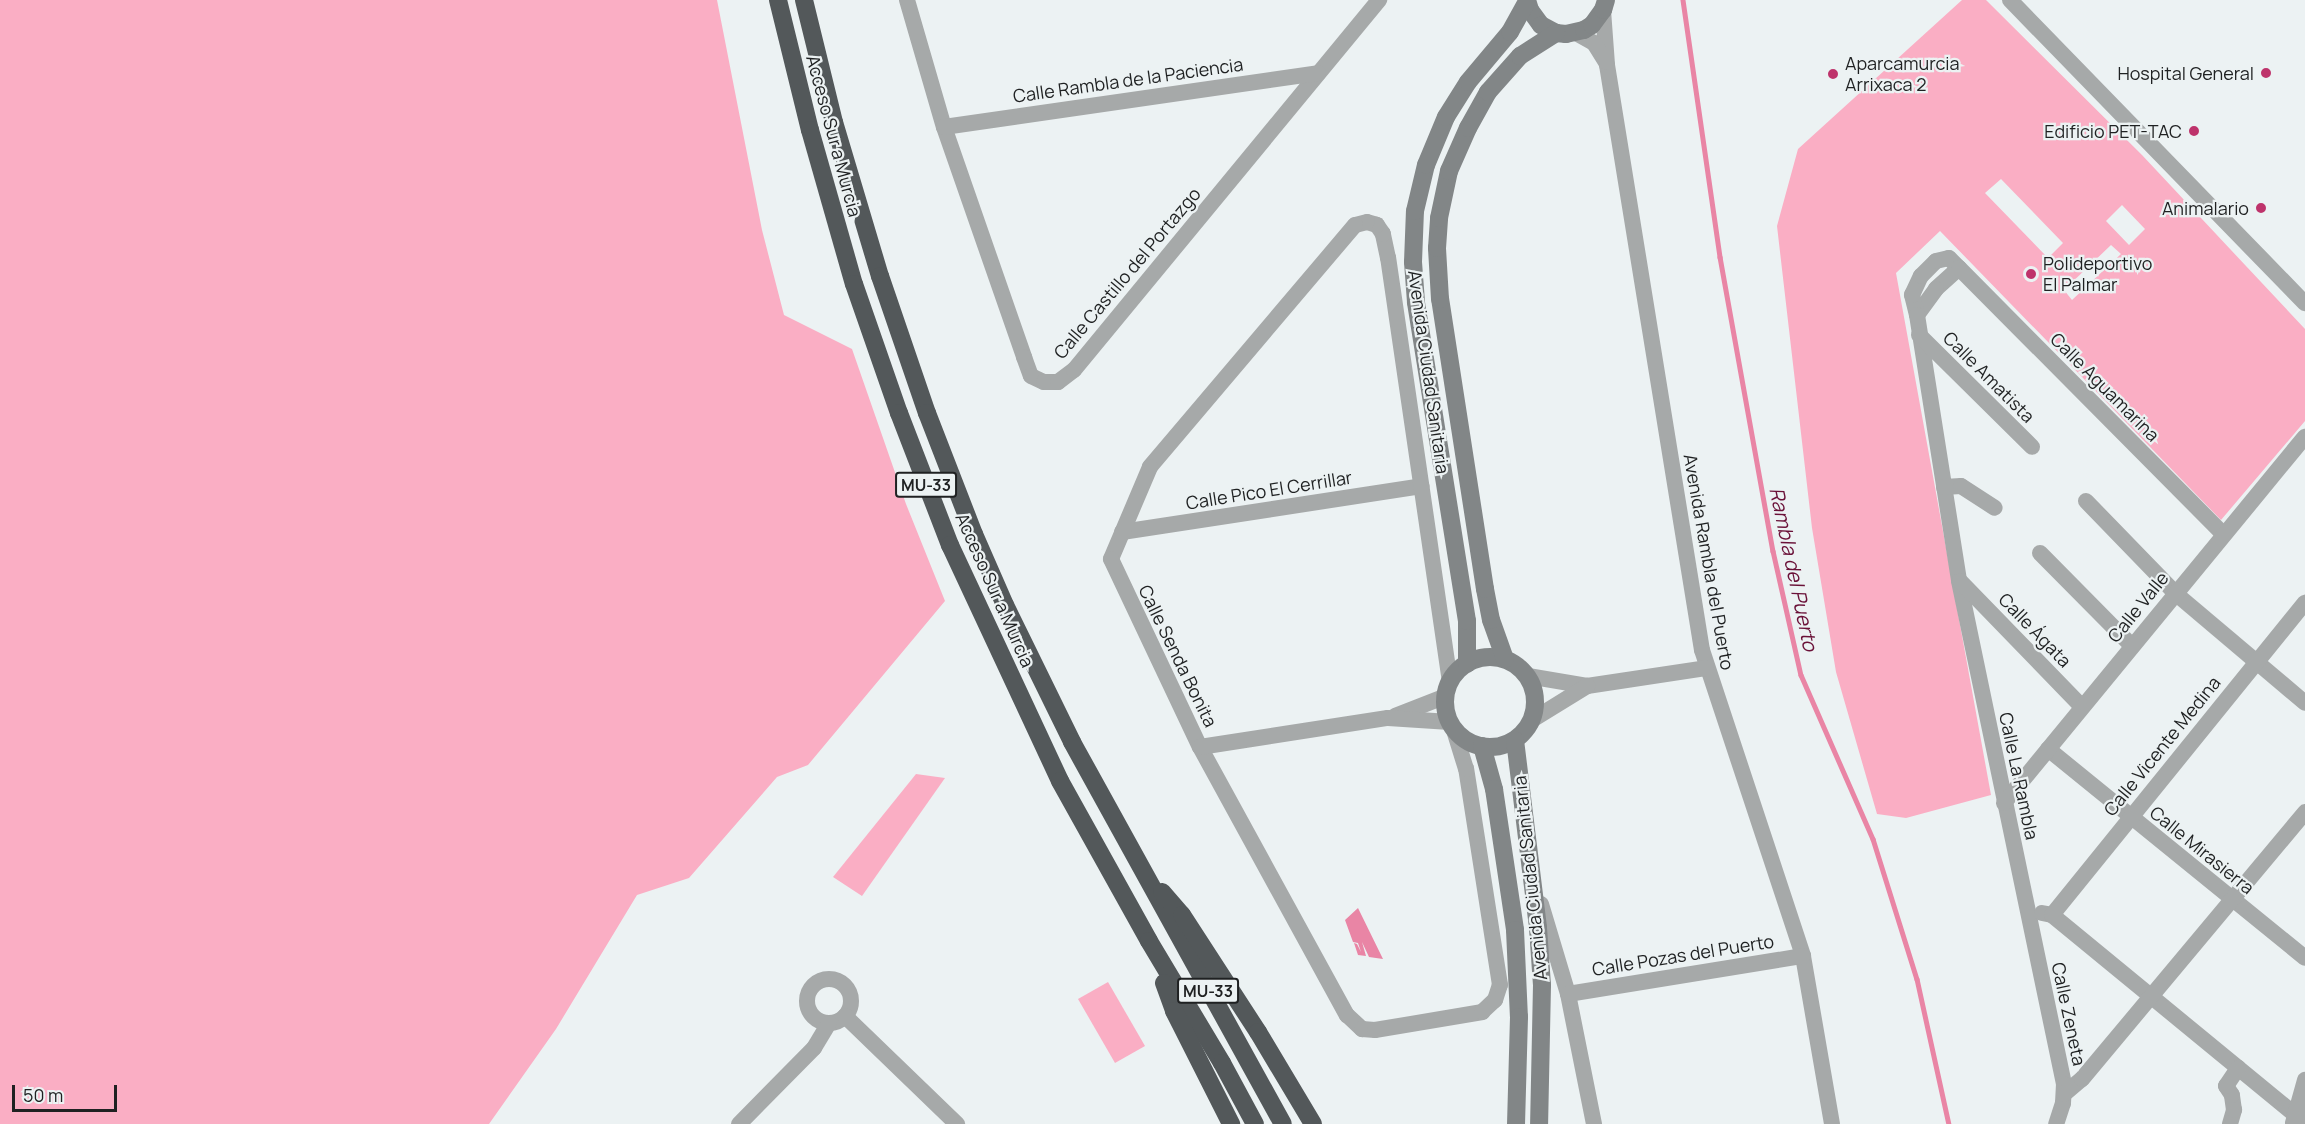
<!DOCTYPE html>
<html>
<head>
<meta charset="utf-8">
<style>
	body { margin:0 }
	#map { position:relative; width:2305px; height:1124px; overflow:hidden; background:#ecf2f3; font-family:Manrope,sans-serif }
	div>[style] { position:absolute }
	.green>* { inset:0; background:#faaec4 }
	.water>* { inset:0; background:#e985a5 }
	.stream>* { height:4.5px; margin:-2.25px; padding:0 2.25px; transform-origin:2.25px; border-radius:2.25px; background:#e985a5 }
	.street>* { height:16px; margin:-8px; padding:0 8px; transform-origin:8px; border-radius:8px; background:#a6a9a9 }
	.street>.ring { margin:-8px; padding:0; box-sizing:content-box; background:none; border:16px solid #a6a9a9; border-radius:50% }
	.secondary>* { height:18px; margin:-9px; padding:0 9px; transform-origin:9px; border-radius:9px; background:#828687 }
	.secondary>.ring { margin:-9px; padding:0; box-sizing:content-box; background:none; border:18px solid #828687; border-radius:50% }
	.highway>* { height:18px; margin:-9px; padding:0 9px; transform-origin:9px; border-radius:9px; background:#53585a }
	.dots>* { width:16px; height:16px; translate:-50% -50%; box-sizing:border-box; border:3px solid #ecf2f3; border-radius:50% }
	span { translate:-50% -50%; white-space:nowrap; text-align:center; line-height:1.15; -webkit-text-stroke:4.5px #ecf2f3; paint-order:stroke }
	.shield-label span { padding:2px 4px; background:#ecf2f3; border:2px solid; border-radius:4px; -webkit-text-stroke-width:0 }
	.shield-label { font-size:16px; color:#1f2122; font-weight:700 }
	.poi-label { font-size:18px; color:#1f2122 }
	.left { translate:0 -50%; text-align:left }
	.right { translate:-100% -50%; text-align:right }
	.street-label { font-size:18px; color:#1f2122 }
	.water-label { font-size:20px; color:#6a1138; font-style:italic }
	.scale { position:absolute; left:12px; top:1085px; width:105px; height:27px; box-sizing:border-box; border:3px solid #1f2122; border-top:0; padding-left:8px; font-size:18px; line-height:21px; white-space:nowrap; color:#1f2122; -webkit-text-stroke:4px #ecf2f3; paint-order:stroke }
</style>
</head>
<body>
<div id="map">
	<div class="green">
		<div style="clip-path:polygon(0 0,717px 0,762px 230px,784px 315px,852px 349px,906px 504px,945px 601px,808px 765px,777px 777px,689px 878px,637px 895px,556px 1029px,489px 1124px,0 1124px)"></div>
		<div style="clip-path:polygon(evenodd,1962px 0,1986px 0,2142px 155px,2305px 329px,2305px 421px,2221px 520px,1940px 231px,1896px 273px,1991px 795px,1906px 818px,1877px 814px,1836px 672px,1812px 528px,1777px 226px,1798px 149px,1962px 0,2001px 179px,2063px 243px,2048px 258px,1985px 193px,2001px 179px,1962px 0,2122px 205px,2145px 229px,2129px 245px,2106px 221px,2122px 205px,1962px 0,2111px 245px,2121px 254px,2072px 300px,2064px 290px,2111px 245px)"></div>
		<div style="clip-path:polygon(916px 774px,945px 778px,862px 896px,833px 877px)"></div>
		<div style="clip-path:polygon(1108px 982px,1145px 1046px,1115px 1063px,1078px 999px)"></div>
	</div>
	<div class="water">
		<div style="clip-path:polygon(1358px 908px,1383px 959px,1369px 957px,1362px 942px,1366px 956px,1358px 955px,1354px 943px,1357px 944px,1361px 952px,1358px 943px,1353px 942px,1345px 920px)"></div>
	</div>
	<div class="stream">
		<div style="left:1683px;top:0;width:260px;rotate:81.8deg"></div>
		<div style="left:1720px;top:257px;width:299px;rotate:79.8deg"></div>
		<div style="left:1773px;top:551px;width:127px;rotate:77.3deg"></div>
		<div style="left:1801px;top:675px;width:179px;rotate:66.3deg"></div>
		<div style="left:1873px;top:839px;width:147px;rotate:72.6deg"></div>
		<div style="left:1917px;top:979px;width:148px;rotate:77.6deg"></div>
	</div>
	<div class="street">
		<div style="left:907px;top:0;width:132px;rotate:73.8deg"></div>
		<div style="left:944px;top:127px;width:244px;rotate:70.8deg"></div>
		<div style="left:1024px;top:357px;width:20px;rotate:70deg"></div>
		<div style="left:1031px;top:376px;width:14px;rotate:25deg"></div>
		<div style="left:1044px;top:382px;width:14px"></div>
		<div style="left:1058px;top:382px;width:20px;rotate:-37deg"></div>
		<div style="left:1074px;top:370px;width:480px;rotate:-50.5deg"></div>
		<div style="left:2010px;top:0;width:423px;rotate:45.8deg"></div>
		<div style="left:1603px;top:10px;width:55px;rotate:85.8deg"></div>
		<div style="left:1607px;top:65px;width:593px;rotate:80.78deg"></div>
		<div style="left:1702px;top:650px;width:322px;rotate:71.7deg"></div>
		<div style="left:1803px;top:956px;width:170px;rotate:80.2deg"></div>
		<div style="left:1576px;top:33px;width:21px;rotate:29deg"></div>
		<div style="left:1594px;top:43px;width:22px;rotate:58deg"></div>
		<div style="left:944px;top:127px;width:378px;rotate:-8.2deg"></div>
		<div style="left:1959px;top:268px;width:31px;rotate:138deg"></div>
		<div style="left:1936px;top:289px;width:32px;rotate:126deg"></div>
		<div style="left:1917px;top:315px;width:21px;rotate:-104deg"></div>
		<div style="left:1912px;top:295px;width:21px;rotate:-65deg"></div>
		<div style="left:1921px;top:276px;width:21px;rotate:-45deg"></div>
		<div style="left:1936px;top:261px;width:13px;rotate:-13deg"></div>
		<div style="left:1949px;top:258px;width:14px;rotate:45deg"></div>
		<div style="left:1959px;top:268px;width:375px;rotate:45.2deg"></div>
		<div style="left:1917px;top:315px;width:269px;rotate:81deg"></div>
		<div style="left:1959px;top:581px;width:514px;rotate:78.21deg"></div>
		<div style="left:2064px;top:1084px;width:19px;rotate:93deg"></div>
		<div style="left:2063px;top:1103px;width:22px;rotate:108deg"></div>
		<div style="left:1919px;top:335px;width:159px;rotate:44.7deg"></div>
		<div style="left:1944px;top:487px;width:17px;rotate:-3deg"></div>
		<div style="left:1961px;top:486px;width:40px;rotate:32.9deg"></div>
		<div style="left:2086px;top:501px;width:128px;rotate:45.9deg"></div>
		<div style="left:2175px;top:593px;width:170px;rotate:40.2deg"></div>
		<div style="left:1122px;top:532px;width:303px;rotate:-8.7deg"></div>
		<div style="left:2040px;top:553px;width:131px;rotate:45.3deg"></div>
		<div style="left:1960px;top:581px;width:175px;rotate:45.9deg"></div>
		<div style="left:1528px;top:676px;width:60px;rotate:9.6deg"></div>
		<div style="left:1587px;top:686px;width:120px;rotate:-8.6deg"></div>
		<div style="left:1450px;top:682px;width:429px;rotate:-98.3deg"></div>
		<div style="left:1388px;top:258px;width:25px;rotate:-102deg"></div>
		<div style="left:1383px;top:234px;width:11px;rotate:-124deg"></div>
		<div style="left:1377px;top:225px;width:10px;rotate:-163deg"></div>
		<div style="left:1367px;top:222px;width:12px;rotate:166deg"></div>
		<div style="left:1355px;top:225px;width:317px;rotate:130.3deg"></div>
		<div style="left:1150px;top:467px;width:100px;rotate:113deg"></div>
		<div style="left:1111px;top:559px;width:208px;rotate:64.7deg"></div>
		<div style="left:1200px;top:747px;width:306px;rotate:61.3deg"></div>
		<div style="left:1347px;top:1015px;width:21px;rotate:43deg"></div>
		<div style="left:1362px;top:1029px;width:13px;rotate:4deg"></div>
		<div style="left:1375px;top:1030px;width:109px;rotate:-9.5deg"></div>
		<div style="left:1482px;top:1012px;width:18px;rotate:-43deg"></div>
		<div style="left:1495px;top:1000px;width:16px;rotate:-72deg"></div>
		<div style="left:1500px;top:985px;width:219px;rotate:-98.9deg"></div>
		<div style="left:1466px;top:769px;width:44px;rotate:-107.2deg"></div>
		<div style="left:1395px;top:716px;width:55px;rotate:-21.4deg"></div>
		<div style="left:1532px;top:720px;width:65px;rotate:-31.7deg"></div>
		<div style="left:1200px;top:747px;width:190px;rotate:-8.8deg"></div>
		<div style="left:1388px;top:718px;width:62px;rotate:3.7deg"></div>
		<div style="left:2048px;top:749px;width:331px;rotate:39.1deg"></div>
		<div style="left:2004px;top:803px;width:474px;rotate:-50.6deg"></div>
		<div style="left:1541px;top:904px;width:94px;rotate:73.3deg"></div>
		<div style="left:1568px;top:994px;width:133px;rotate:78.7deg"></div>
		<div style="left:2042px;top:913px;width:10px;rotate:11deg"></div>
		<div style="left:2052px;top:915px;width:313px;rotate:39.4deg"></div>
		<div style="left:2294px;top:1114px;width:11px;rotate:15deg"></div>
		<div style="left:2052px;top:915px;width:402px;rotate:-51deg"></div>
		<div class="ring" style="left:807px;top:979px;width:28px;height:28px"></div>
		<div style="left:1568px;top:994px;width:238px;rotate:-9.2deg"></div>
		<div style="left:845px;top:1016px;width:156px;rotate:44deg"></div>
		<div style="left:2064px;top:1094px;width:23px;rotate:-40deg"></div>
		<div style="left:2082px;top:1079px;width:348px;rotate:-50.1deg"></div>
		<div style="left:2293px;top:1123px;width:45px;rotate:-74.4deg"></div>
		<div style="left:739px;top:1124px;width:107px;rotate:-45.4deg"></div>
		<div style="left:814px;top:1048px;width:29px;rotate:-59deg"></div>
		<div style="left:2230px;top:1124px;width:15px;rotate:-74deg"></div>
		<div style="left:2234px;top:1110px;width:15px;rotate:-98deg"></div>
		<div style="left:2232px;top:1095px;width:11px;rotate:-124deg"></div>
		<div style="left:2226px;top:1086px;width:22px;rotate:-56deg"></div>
	</div>
	<div class="secondary">
		<div style="left:1527px;top:0;width:10px;rotate:73deg"></div>
		<div style="left:1530px;top:10px;width:19px;rotate:54deg"></div>
		<div style="left:1541px;top:25px;width:17px;rotate:28deg"></div>
		<div style="left:1556px;top:33px;width:10px;rotate:6deg"></div>
		<div style="left:1566px;top:34px;width:18px;rotate:-13deg"></div>
		<div style="left:1584px;top:30px;width:9px;rotate:-32deg"></div>
		<div style="left:1592px;top:25px;width:19px;rotate:-54deg"></div>
		<div style="left:1603px;top:10px;width:10px;rotate:-73deg"></div>
		<div class="ring" style="left:1445px;top:657px;width:72px;height:72px"></div>
		<div style="left:1505px;top:659px;width:41px;rotate:-109.7deg"></div>
		<div style="left:1491px;top:620px;width:32px;rotate:-101deg"></div>
		<div style="left:1485px;top:589px;width:293px;rotate:-98.8deg"></div>
		<div style="left:1440px;top:299px;width:51px;rotate:-93.4deg"></div>
		<div style="left:1437px;top:248px;width:30px;rotate:-86deg"></div>
		<div style="left:1439px;top:218px;width:48px;rotate:-78deg"></div>
		<div style="left:1449px;top:171px;width:47px;rotate:-66.2deg"></div>
		<div style="left:1468px;top:128px;width:41px;rotate:-60.9deg"></div>
		<div style="left:1488px;top:92px;width:48px;rotate:-48.4deg"></div>
		<div style="left:1520px;top:56px;width:43px;rotate:-32.6deg"></div>
		<div style="left:1467px;top:664px;width:43px;rotate:-90deg"></div>
		<div style="left:1467px;top:621px;width:323px;rotate:-99.1deg"></div>
		<div style="left:1416px;top:302px;width:40px;rotate:-94.3deg"></div>
		<div style="left:1413px;top:262px;width:51px;rotate:-87.8deg"></div>
		<div style="left:1415px;top:211px;width:47px;rotate:-76.6deg"></div>
		<div style="left:1426px;top:165px;width:52px;rotate:-67.4deg"></div>
		<div style="left:1446px;top:117px;width:41px;rotate:-57.8deg"></div>
		<div style="left:1468px;top:82px;width:65px;rotate:-50deg"></div>
		<div style="left:1510px;top:32px;width:35px;rotate:-61deg"></div>
		<div style="left:1515px;top:740px;width:189px;rotate:83deg"></div>
		<div style="left:1538px;top:928px;width:57px;rotate:86deg"></div>
		<div style="left:1542px;top:985px;width:139px;rotate:91.2deg"></div>
		<div style="left:1482px;top:746px;width:45px;rotate:74.4deg"></div>
		<div style="left:1494px;top:789px;width:143px;rotate:81.5deg"></div>
		<div style="left:1515px;top:930px;width:87px;rotate:87.4deg"></div>
		<div style="left:1519px;top:1017px;width:107px;rotate:91.6deg"></div>
	</div>
	<div class="highway">
		<div style="left:778px;top:0;width:134px;rotate:76.2deg"></div>
		<div style="left:810px;top:130px;width:160px;rotate:74.1deg"></div>
		<div style="left:854px;top:284px;width:137px;rotate:70.8deg"></div>
		<div style="left:899px;top:413px;width:142px;rotate:68.9deg"></div>
		<div style="left:950px;top:545px;width:260px;rotate:65deg"></div>
		<div style="left:1060px;top:781px;width:183px;rotate:60.9deg"></div>
		<div style="left:1149px;top:941px;width:142px;rotate:59.1deg"></div>
		<div style="left:1222px;top:1063px;width:69px;rotate:61.6deg"></div>
		<div style="left:804px;top:0;width:126px;rotate:76.2deg"></div>
		<div style="left:834px;top:122px;width:161px;rotate:73.4deg"></div>
		<div style="left:880px;top:276px;width:145px;rotate:71.1deg"></div>
		<div style="left:927px;top:413px;width:130px;rotate:68.8deg"></div>
		<div style="left:974px;top:534px;width:77px;rotate:66.4deg"></div>
		<div style="left:1005px;top:605px;width:153px;rotate:63.9deg"></div>
		<div style="left:1072px;top:742px;width:436px;rotate:61.1deg"></div>
		<div style="left:1162px;top:892px;width:30px;rotate:49deg"></div>
		<div style="left:1182px;top:915px;width:140px;rotate:57deg"></div>
		<div style="left:1258px;top:1032px;width:107px;rotate:59.1deg"></div>
		<div style="left:1164px;top:983px;width:30px;rotate:70deg"></div>
		<div style="left:1174px;top:1011px;width:127px;rotate:63.2deg"></div>
	</div>
	<div class="dots">
		<div style="left:2266px;top:73px;background:#be336b"></div>
		<div style="left:1833px;top:74px;background:#be336b"></div>
		<div style="left:2194px;top:131px;background:#be336b"></div>
		<div style="left:2261px;top:208px;background:#be336b"></div>
		<div style="left:2031px;top:274px;background:#be336b"></div>
	</div>
	<div class="shield-label">
		<span style="left:926px;top:485px">MU-33</span>
		<span style="left:1208px;top:991px">MU-33</span>
	</div>
	<div class="poi-label">
		<span class="left" style="left:1845px;top:74px">Aparcamurcia<br>Arrixaca 2</span>
		<span class="right" style="left:2254px;top:73px">Hospital General</span>
		<span class="right" style="left:2182px;top:131px">Edificio PET-TAC</span>
		<span class="right" style="left:2249px;top:208px">Animalario</span>
		<span class="left" style="left:2043px;top:274px">Polideportivo<br>El Palmar</span>
	</div>
	<div class="street-label">
		<span style="left:1128px;top:80px;rotate:-8deg">Calle Rambla de la Paciencia</span>
		<span style="left:834px;top:136px;rotate:75deg">Acceso Sur a Murcia</span>
		<span style="left:1127px;top:273px;rotate:-50deg">Calle Castillo del Portazgo</span>
		<span style="left:1429px;top:372px;rotate:82deg">Avenida Ciudad Sanitaria</span>
		<span style="left:1989px;top:377px;rotate:45deg">Calle Amatista</span>
		<span style="left:2105px;top:387px;rotate:45deg">Calle Aguamarina</span>
		<span style="left:1269px;top:490px;rotate:-9deg">Calle Pico El Cerrillar</span>
		<span style="left:1709px;top:562px;rotate:80deg">Avenida Rambla del Puerto</span>
		<span style="left:995px;top:590px;rotate:66deg">Acceso Sur a Murcia</span>
		<span style="left:2138px;top:607px;rotate:-51deg">Calle Valle</span>
		<span style="left:2035px;top:630px;rotate:46deg">Calle Ágata</span>
		<span style="left:1178px;top:656px;rotate:64deg">Calle Senda Bonita</span>
		<span style="left:2162px;top:746px;rotate:-51deg">Calle Vicente Medina</span>
		<span style="left:2019px;top:776px;rotate:78deg">Calle La Rambla</span>
		<span style="left:2202px;top:850px;rotate:39deg">Calle Mirasierra</span>
		<span style="left:1530px;top:878px;rotate:-96deg">Avenida Ciudad Sanitaria</span>
		<span style="left:1683px;top:955px;rotate:-9deg">Calle Pozas del Puerto</span>
		<span style="left:2069px;top:1014px;rotate:78deg">Calle Zeneta</span>
	</div>
	<div class="water-label">
		<span style="left:1794px;top:569px;rotate:78deg">Rambla del Puerto</span>
	</div>
	<div class="scale">50 m</div>
</div>
</body>
</html>
